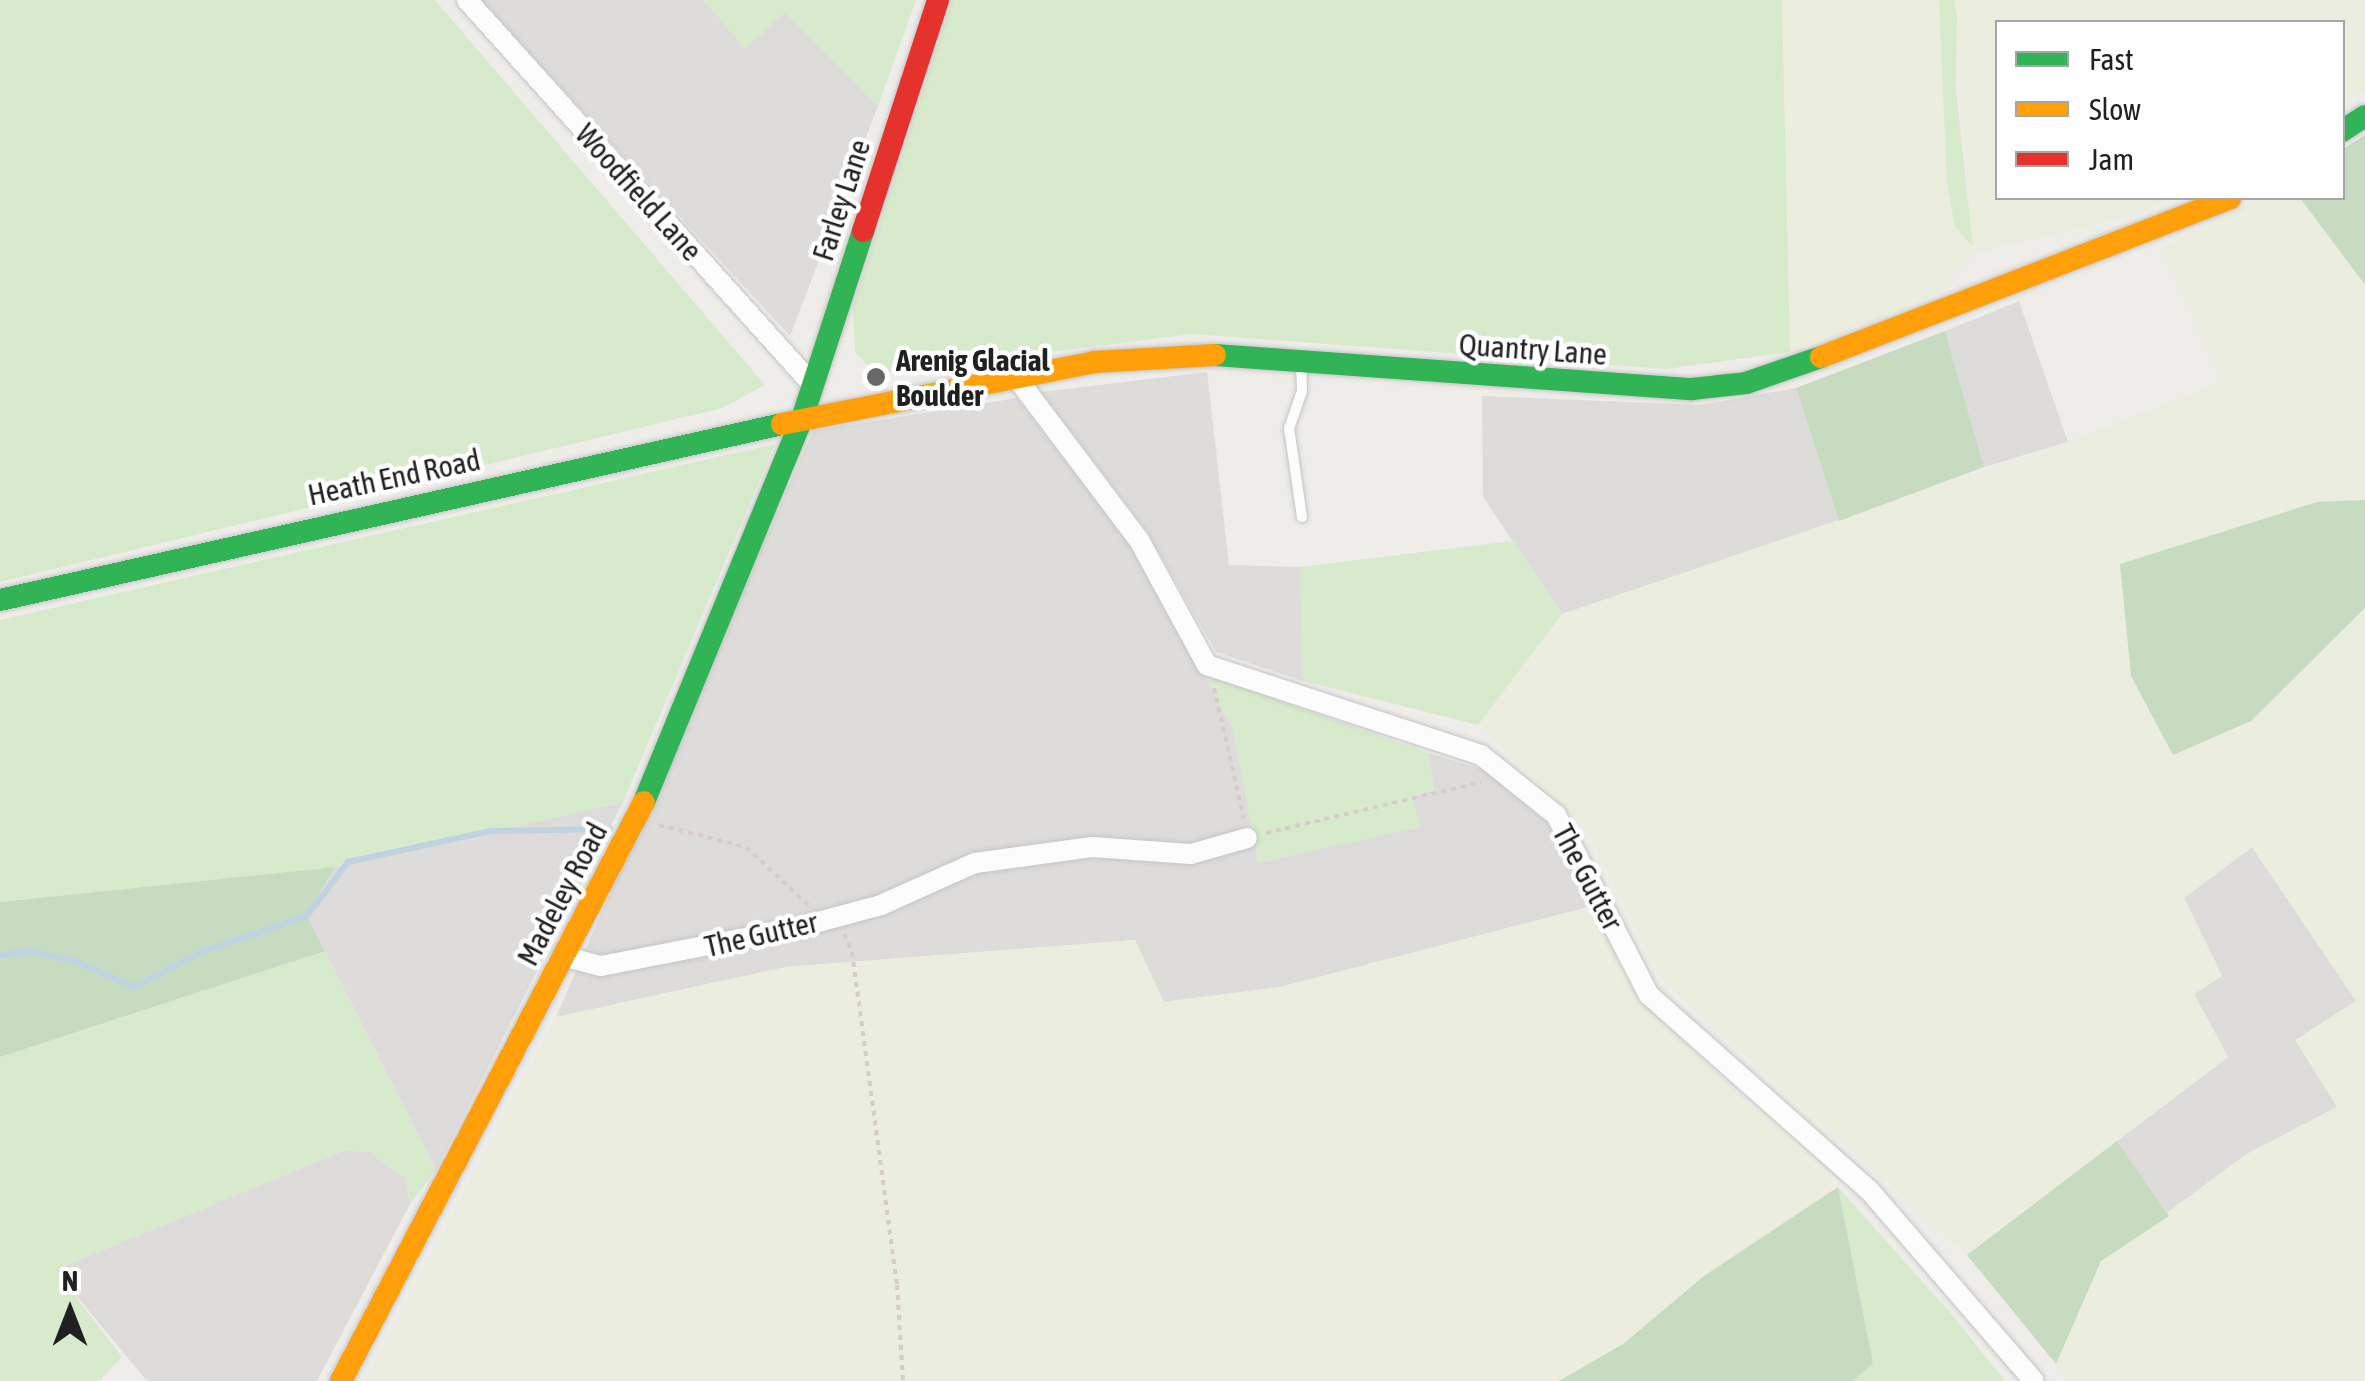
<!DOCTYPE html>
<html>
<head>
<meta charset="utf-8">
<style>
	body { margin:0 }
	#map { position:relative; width:2365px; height:1381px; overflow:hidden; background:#eeedea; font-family:"Asap Condensed",sans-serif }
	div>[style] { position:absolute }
	.residential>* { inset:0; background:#dddcdb }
	.farmland>* { inset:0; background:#ebedde }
	.grass>* { inset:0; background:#d7eacb }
	.forest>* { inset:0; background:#c7dbc1 }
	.stream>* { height:6px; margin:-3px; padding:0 3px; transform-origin:3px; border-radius:3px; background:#bfd4e0 }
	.path>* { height:4px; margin-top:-2px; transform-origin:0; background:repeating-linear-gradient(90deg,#d7ccc9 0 5px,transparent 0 10px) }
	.roads { filter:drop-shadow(0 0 2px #c5c5c4) drop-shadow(0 0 2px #c5c5c4) }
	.lane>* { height:10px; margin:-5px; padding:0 5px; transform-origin:5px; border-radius:5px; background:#fcfcfc }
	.street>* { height:20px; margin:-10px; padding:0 10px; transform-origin:10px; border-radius:10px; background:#fcfcfc }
	.fast>* { height:22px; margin:-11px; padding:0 11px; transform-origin:11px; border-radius:11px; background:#30b455 }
	.slow>* { height:22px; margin:-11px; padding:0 11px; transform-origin:11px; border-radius:11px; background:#ff9f0a }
	.jam>* { height:22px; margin:-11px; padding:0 11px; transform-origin:11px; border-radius:11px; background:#e5322d }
	.dots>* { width:28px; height:28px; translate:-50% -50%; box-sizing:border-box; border:5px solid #fff; border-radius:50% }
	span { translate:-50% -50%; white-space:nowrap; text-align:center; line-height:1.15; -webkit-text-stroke:9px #fff; paint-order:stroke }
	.street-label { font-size:30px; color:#202020 }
	.poi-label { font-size:30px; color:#202020; font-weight:700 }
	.left { translate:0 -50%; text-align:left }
	.legend { position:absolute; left:1995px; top:20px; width:350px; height:180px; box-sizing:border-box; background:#fff; border:2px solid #a6a6a6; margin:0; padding:12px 18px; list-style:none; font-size:30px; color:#202020 }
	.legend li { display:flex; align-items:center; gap:20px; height:50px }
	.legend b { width:50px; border:2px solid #a6a6a6 }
	.north { position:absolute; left:20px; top:1261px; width:100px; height:100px; -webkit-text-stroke:8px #fff; paint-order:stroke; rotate:0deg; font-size:28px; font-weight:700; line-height:40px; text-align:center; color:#202020 }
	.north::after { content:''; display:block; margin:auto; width:35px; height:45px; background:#202020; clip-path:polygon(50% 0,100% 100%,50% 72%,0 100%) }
</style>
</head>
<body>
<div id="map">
	<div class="residential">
		<div style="clip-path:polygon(480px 0,704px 0,745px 48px,785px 12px,878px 106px,790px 336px)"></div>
		<div style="clip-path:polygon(2019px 301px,2068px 442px,1984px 467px,1945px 331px)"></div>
		<div style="clip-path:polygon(1207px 372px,1229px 565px,1300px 567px,1303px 681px,1216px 652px,1146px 530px,1041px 392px)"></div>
		<div style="clip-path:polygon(1796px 388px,1839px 521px,1562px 614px,1483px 497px,1482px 396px,1700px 405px)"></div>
		<div style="clip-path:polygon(1017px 398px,1133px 547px,1204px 674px,1234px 731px,1258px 863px,1420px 826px,1411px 796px,1434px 790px,1428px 753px,1484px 770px,1550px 825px,1596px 905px,1280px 987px,1163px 1002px,1135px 940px,786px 967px,556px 1017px,813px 431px)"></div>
		<div style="clip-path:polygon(623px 802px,436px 1170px,307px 916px,335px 867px)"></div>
		<div style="clip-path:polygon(2252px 847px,2356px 1001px,2337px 1107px,2245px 1155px,2169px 1216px,2117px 1141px,2228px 1057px,2194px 994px,2222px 976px,2184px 898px)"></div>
		<div style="clip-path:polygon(345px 1150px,369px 1152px,406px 1178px,410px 1204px,317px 1381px,147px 1381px,55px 1270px)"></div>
	</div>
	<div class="farmland">
		<div style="clip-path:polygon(1782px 0,1939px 0,1947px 184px,1955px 227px,1972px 244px,1954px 0,2365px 0,2365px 89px,2343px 106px,2342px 22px,1998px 22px,1998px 198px,2175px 198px,2133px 215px,1975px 253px,1935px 297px,1790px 352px)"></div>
		<div style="clip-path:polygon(2259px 198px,2300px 198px,2365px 287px,2365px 500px,2317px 502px,2120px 565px,2131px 676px,2251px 720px,2365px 608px,2365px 1381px,2067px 1381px,2056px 1364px,2101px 1261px,2245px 1155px,2337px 1107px,2295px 1040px,2356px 1001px,2252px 847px,2184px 898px,2222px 976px,2194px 994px,2228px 1057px,1967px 1255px,1664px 983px,1586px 828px,1478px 725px,1562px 614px,2068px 442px,2222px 382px,2162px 248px)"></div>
		<div style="clip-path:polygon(1596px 905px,1643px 1003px,1838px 1187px,1704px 1276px,1623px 1344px,1559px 1381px,367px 1381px,556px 1017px,786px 967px,1135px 940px,1164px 1002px,1280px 987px)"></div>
	</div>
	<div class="grass">
		<div style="clip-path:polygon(0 0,435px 0,765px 385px,722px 408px,0 582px)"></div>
		<div style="clip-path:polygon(704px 0,916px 0,878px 106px,785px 12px,745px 49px)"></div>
		<div style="clip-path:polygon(952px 0,1782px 0,1790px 352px,1666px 369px,1192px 334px,876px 374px,855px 352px,853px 307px)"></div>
		<div style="clip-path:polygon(1939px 0,1954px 0,1957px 15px,1956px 90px,1973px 246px,1955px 227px,1947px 184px)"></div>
		<div style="clip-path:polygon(775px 444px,623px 802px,335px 867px,0 902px,0 620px)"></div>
		<div style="clip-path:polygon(1513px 541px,1562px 614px,1478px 725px,1303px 681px,1300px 567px)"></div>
		<div style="clip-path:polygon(1204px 674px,1428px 753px,1434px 790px,1411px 796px,1421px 827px,1258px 863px,1234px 731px)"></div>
		<div style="clip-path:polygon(325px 951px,436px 1170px,410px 1204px,406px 1178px,369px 1152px,345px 1150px,55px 1270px,122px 1357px,99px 1381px,0 1381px,0 1057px)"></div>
		<div style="clip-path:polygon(1838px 1187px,1953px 1316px,2005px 1381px,1853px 1381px,1873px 1363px)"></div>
	</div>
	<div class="forest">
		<div style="clip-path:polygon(2365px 135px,2365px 285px,2300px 198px,2342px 198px,2343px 149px)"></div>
		<div style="clip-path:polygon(1945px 331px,1984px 467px,1839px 521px,1796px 388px)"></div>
		<div style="clip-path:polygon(2365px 500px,2365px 608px,2251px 721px,2173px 755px,2131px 676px,2120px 564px,2317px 502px)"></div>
		<div style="clip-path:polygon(335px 867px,307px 916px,325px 951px,0 1057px,0 902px)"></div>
		<div style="clip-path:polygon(2117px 1141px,2169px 1216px,2101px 1261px,2056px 1364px,1967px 1255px)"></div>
		<div style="clip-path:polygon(1838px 1187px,1873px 1363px,1853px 1381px,1559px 1381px,1623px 1344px,1704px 1276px)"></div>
	</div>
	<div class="stream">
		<div style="left:0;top:956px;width:27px;rotate:-10deg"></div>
		<div style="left:27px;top:951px;width:49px;rotate:11.8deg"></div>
		<div style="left:75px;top:961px;width:64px;rotate:23.8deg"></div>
		<div style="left:134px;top:987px;width:76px;rotate:-27.6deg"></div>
		<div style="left:201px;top:952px;width:112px;rotate:-18.8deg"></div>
		<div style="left:307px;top:916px;width:68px;rotate:-52.8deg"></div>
		<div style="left:348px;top:862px;width:145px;rotate:-12.3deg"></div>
		<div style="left:490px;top:831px;width:120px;rotate:-1deg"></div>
	</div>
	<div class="path">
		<div style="left:1214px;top:688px;width:134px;rotate:77.1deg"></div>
		<div style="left:659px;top:825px;width:90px;rotate:14.2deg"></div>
		<div style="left:746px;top:847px;width:85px;rotate:43.1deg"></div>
		<div style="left:1266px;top:833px;width:221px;rotate:-13.3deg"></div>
		<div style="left:844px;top:934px;width:20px;rotate:66deg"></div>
		<div style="left:852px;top:952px;width:336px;rotate:82.3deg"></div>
		<div style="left:897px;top:1285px;width:96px;rotate:86.4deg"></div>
	</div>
	<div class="roads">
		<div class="lane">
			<div style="left:1301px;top:361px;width:30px;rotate:88deg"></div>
			<div style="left:1302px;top:391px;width:39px;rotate:109deg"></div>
			<div style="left:1289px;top:428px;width:90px;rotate:81.7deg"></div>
		</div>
		<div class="street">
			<div style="left:467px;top:0;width:515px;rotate:48.07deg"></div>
			<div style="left:1016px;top:377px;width:204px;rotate:53deg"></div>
			<div style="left:1139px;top:540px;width:142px;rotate:61.5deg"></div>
			<div style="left:1207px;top:665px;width:288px;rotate:18.2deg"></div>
			<div style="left:1481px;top:755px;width:96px;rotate:38.7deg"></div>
			<div style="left:1556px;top:815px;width:203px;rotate:62.7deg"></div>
			<div style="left:1649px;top:995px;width:294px;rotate:41.6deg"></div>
			<div style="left:1869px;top:1190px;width:252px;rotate:49.2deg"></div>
			<div style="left:563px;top:956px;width:39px;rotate:15deg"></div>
			<div style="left:601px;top:966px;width:195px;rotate:-11deg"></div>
			<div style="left:792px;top:929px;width:92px;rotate:-15.1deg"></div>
			<div style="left:881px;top:905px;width:103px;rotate:-24.1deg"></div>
			<div style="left:975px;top:863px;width:118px;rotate:-7.8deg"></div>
			<div style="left:1092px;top:847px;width:99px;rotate:4deg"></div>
			<div style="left:1191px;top:854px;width:58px;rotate:-15.9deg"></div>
		</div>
		<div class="fast">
			<div style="left:2342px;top:131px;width:27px;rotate:-33deg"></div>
			<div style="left:1215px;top:355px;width:478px;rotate:4.1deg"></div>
			<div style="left:1692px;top:389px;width:54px;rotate:-6.3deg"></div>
			<div style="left:1746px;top:383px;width:79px;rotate:-19.1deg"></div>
			<div style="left:0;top:600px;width:802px;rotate:-12.68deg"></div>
			<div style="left:644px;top:802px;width:414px;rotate:-67.6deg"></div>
			<div style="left:802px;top:419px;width:198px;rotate:-72deg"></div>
		</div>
		<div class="slow">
			<div style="left:1821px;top:357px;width:439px;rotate:-21.2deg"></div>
			<div style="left:782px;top:424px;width:318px;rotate:-11.2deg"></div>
			<div style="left:1094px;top:362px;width:121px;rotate:-3.3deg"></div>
			<div style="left:341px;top:1381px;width:653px;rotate:-62.38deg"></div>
		</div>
		<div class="jam">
			<div style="left:863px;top:231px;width:243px;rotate:-72deg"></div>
		</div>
	</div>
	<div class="dots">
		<div style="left:876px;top:377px;background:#686867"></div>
	</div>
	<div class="street-label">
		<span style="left:639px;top:192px;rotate:48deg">Woodfield Lane</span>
		<span style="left:841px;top:200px;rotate:-72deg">Farley Lane</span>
		<span style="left:1533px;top:349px;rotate:4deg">Quantry Lane</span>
		<span style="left:394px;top:477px;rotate:-12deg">Heath End Road</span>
		<span style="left:1588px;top:877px;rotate:62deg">The Gutter</span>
		<span style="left:562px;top:894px;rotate:-62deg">Madeley Road</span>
		<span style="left:761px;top:934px;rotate:-13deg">The Gutter</span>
	</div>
	<div class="poi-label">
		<span class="left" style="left:896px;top:377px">Arenig Glacial<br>Boulder</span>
	</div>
	<ul class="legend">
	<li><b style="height:12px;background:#30b455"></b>Fast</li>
	<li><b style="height:12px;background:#ff9f0a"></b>Slow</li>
	<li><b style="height:12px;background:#e5322d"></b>Jam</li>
	</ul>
	<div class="north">N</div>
</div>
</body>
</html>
